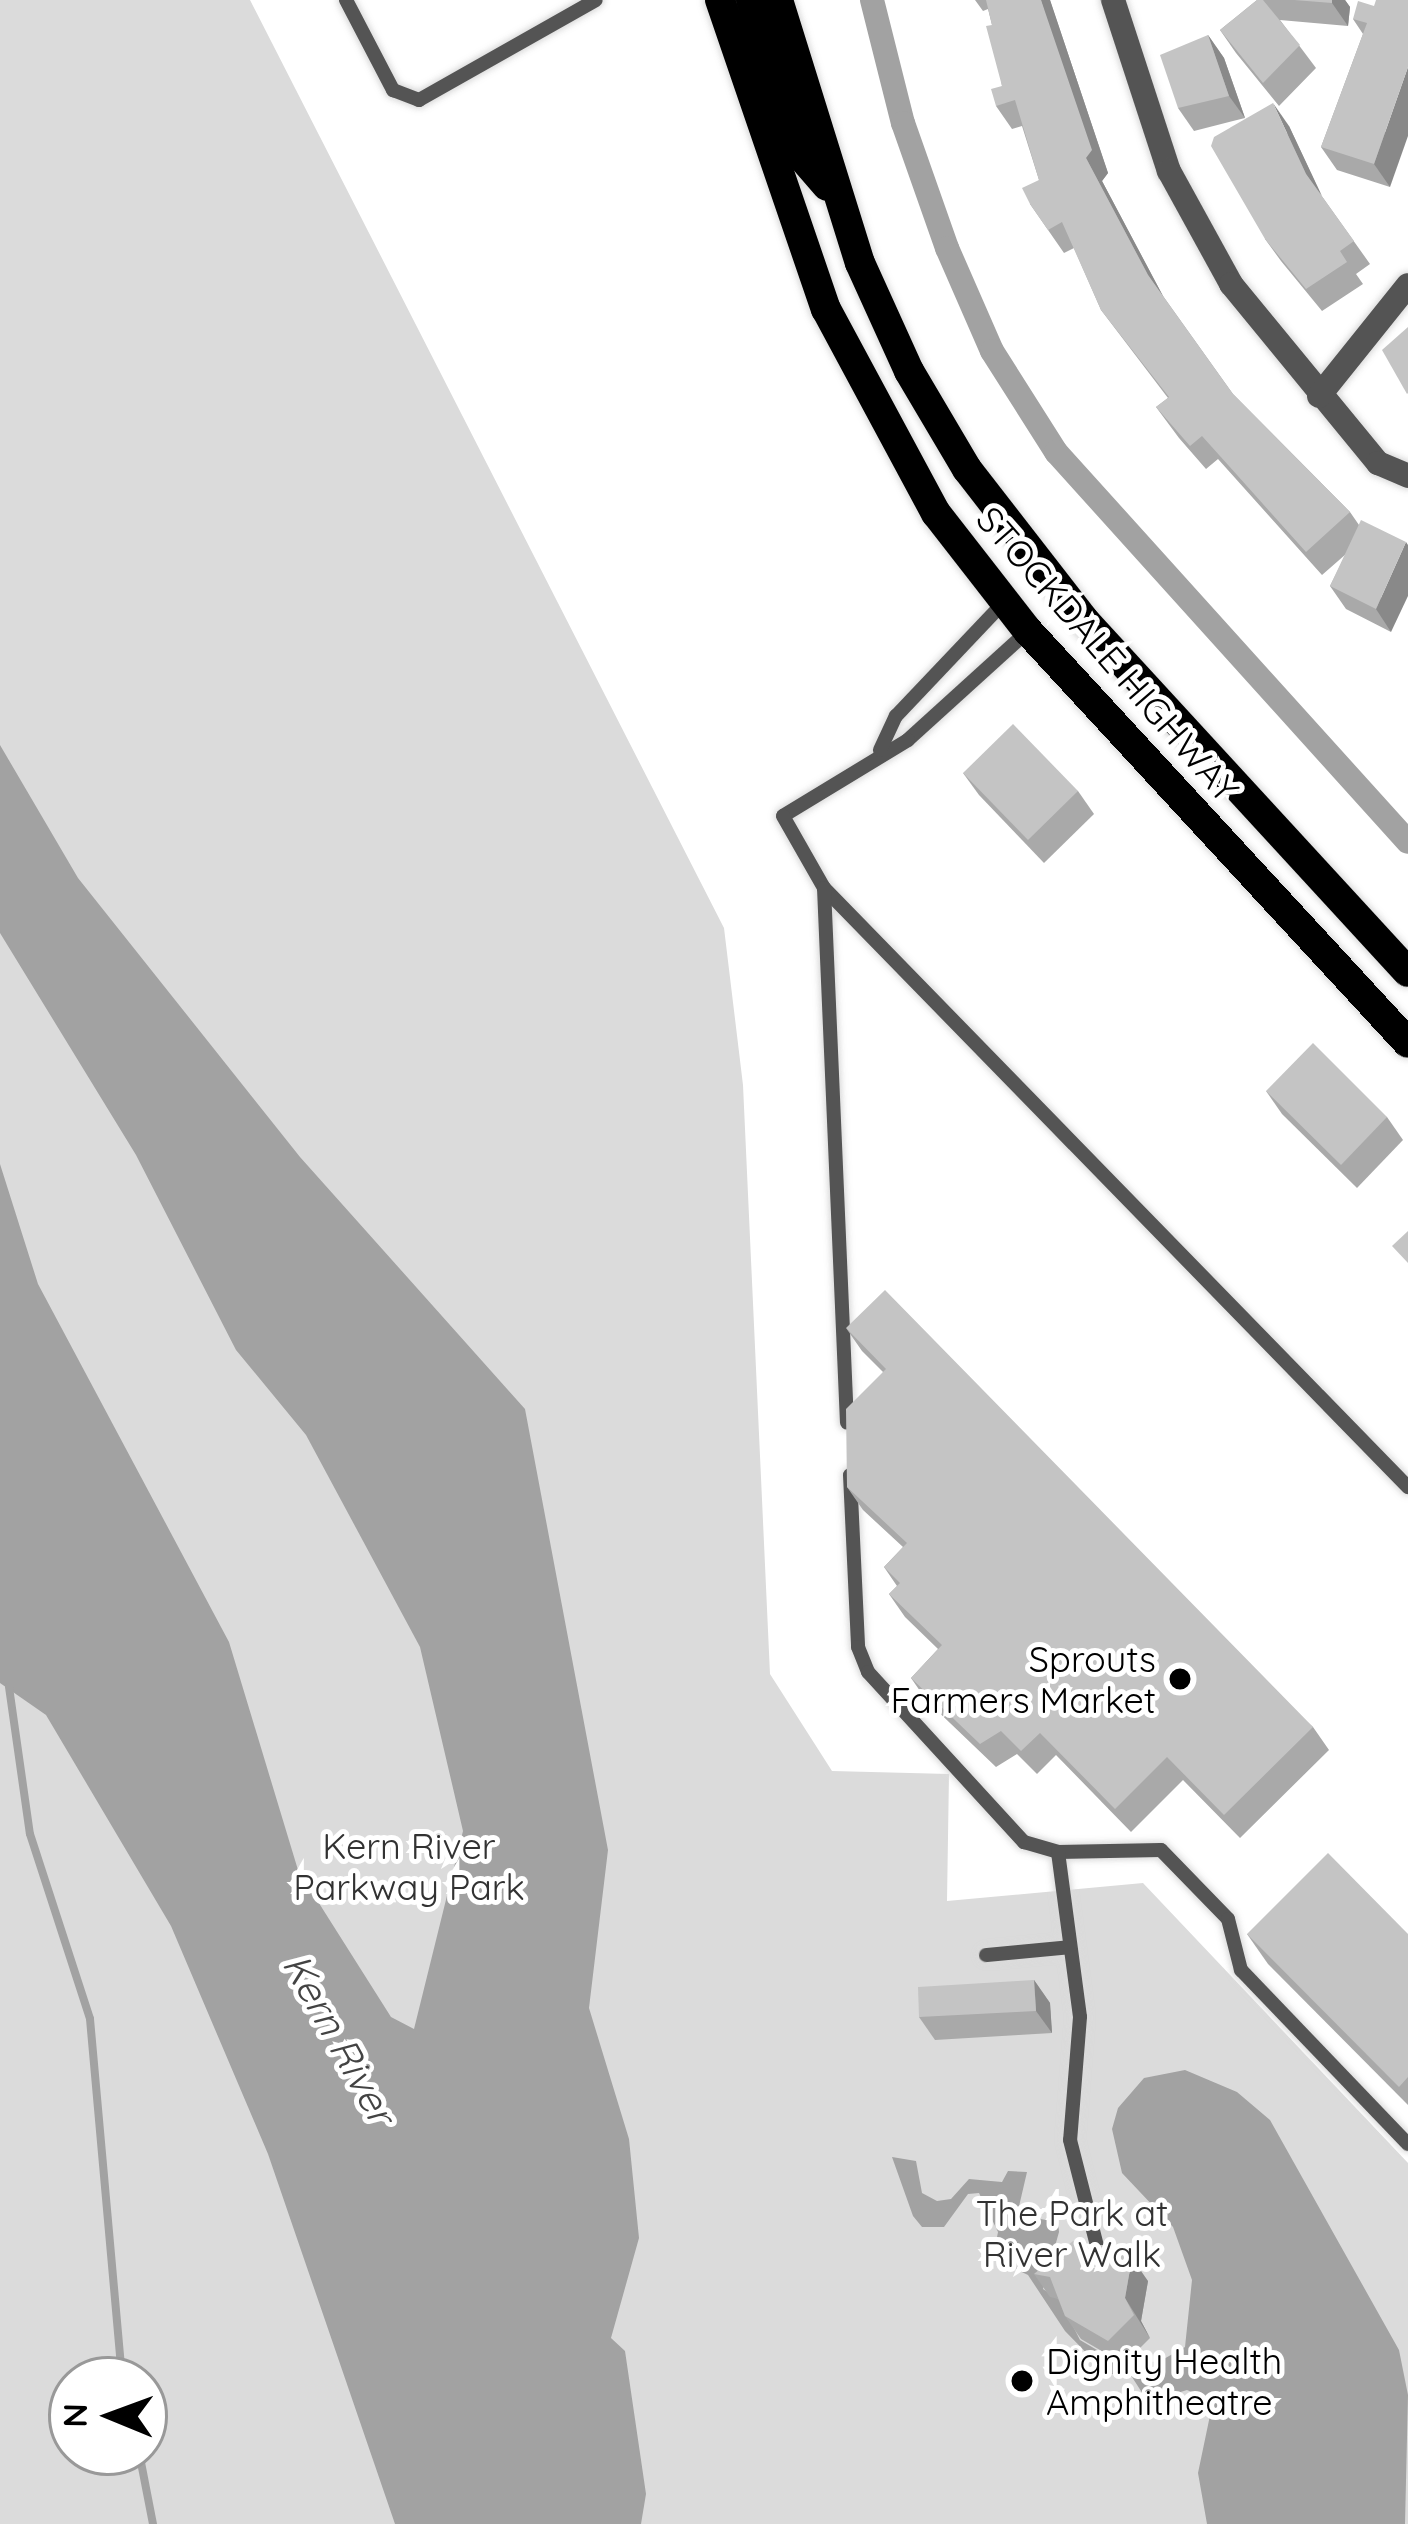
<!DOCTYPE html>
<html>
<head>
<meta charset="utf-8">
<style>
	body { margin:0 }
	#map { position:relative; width:1408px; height:2524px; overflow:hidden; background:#fff; font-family:Quicksand,sans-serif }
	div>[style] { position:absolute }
	.green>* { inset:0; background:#dbdbdb }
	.water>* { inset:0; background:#a2a2a2 }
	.stream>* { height:8px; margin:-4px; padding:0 4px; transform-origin:4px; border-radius:4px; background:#a2a2a2 }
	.canal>* { height:24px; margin:-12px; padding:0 12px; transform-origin:12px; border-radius:12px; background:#a2a2a2 }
	.roads { filter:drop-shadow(0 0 3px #dbdbdb) drop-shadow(0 0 3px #dbdbdb) }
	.service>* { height:14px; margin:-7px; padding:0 7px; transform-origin:7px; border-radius:7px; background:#545454 }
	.minor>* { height:24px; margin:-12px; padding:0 12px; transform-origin:12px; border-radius:12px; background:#545454 }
	.primary>* { height:30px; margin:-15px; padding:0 15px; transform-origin:15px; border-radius:15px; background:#000 }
	.wall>* { inset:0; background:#a9a9a9 }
	.shaded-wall>* { inset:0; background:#898989 }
	.building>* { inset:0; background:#c4c4c4 }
	.dots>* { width:33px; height:33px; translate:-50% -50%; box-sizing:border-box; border:6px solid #fff; border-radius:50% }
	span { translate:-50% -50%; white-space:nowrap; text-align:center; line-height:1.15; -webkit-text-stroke:10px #fff; paint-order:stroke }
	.street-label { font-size:36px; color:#000 }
	.poi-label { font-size:36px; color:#000 }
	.right { translate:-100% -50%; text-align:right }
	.left { translate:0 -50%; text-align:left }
	.park-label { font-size:36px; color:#323232 }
	.water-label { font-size:39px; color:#434343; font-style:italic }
	.north { position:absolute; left:48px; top:2356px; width:120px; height:120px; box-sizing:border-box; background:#fff; border:3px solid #999; border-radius:50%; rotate:271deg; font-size:33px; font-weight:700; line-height:48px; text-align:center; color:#000 }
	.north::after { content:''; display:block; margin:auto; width:42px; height:54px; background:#000; clip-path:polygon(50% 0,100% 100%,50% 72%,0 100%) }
</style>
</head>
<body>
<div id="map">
	<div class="green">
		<div style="clip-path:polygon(evenodd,0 0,250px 0,724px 928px,743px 1085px,770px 1674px,832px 1771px,949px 1774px,947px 1901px,1143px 1883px,1408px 2163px,1408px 2524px,0 2524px,0 0,72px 2380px,144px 2380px,144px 2452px,72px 2452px,72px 2380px)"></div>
	</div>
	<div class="water">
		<div style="clip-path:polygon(0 745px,78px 878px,300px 1157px,525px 1409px,608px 1850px,589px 2008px,629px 2139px,639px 2238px,611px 2338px,625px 2351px,646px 2494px,641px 2524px,395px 2524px,268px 2154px,171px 1926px,46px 1715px,0 1683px,0 1164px,38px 1284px,229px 1642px,298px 1870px,391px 2017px,414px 2029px,463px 1831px,420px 1647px,306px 1435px,236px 1350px,136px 1155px,0 933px)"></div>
		<div style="clip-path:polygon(1185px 2070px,1237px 2092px,1270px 2120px,1399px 2350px,1408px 2395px,1405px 2524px,1207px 2524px,1198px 2473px,1213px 2401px,1187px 2390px,1148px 2402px,1132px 2377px,1106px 2373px,1065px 2331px,1028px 2275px,993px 2258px,998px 2232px,979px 2193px,968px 2194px,944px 2227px,922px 2227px,913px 2216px,892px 2157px,916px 2161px,922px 2193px,937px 2201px,951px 2199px,969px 2179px,1002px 2182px,1008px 2171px,1027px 2172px,1017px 2215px,1058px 2222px,1059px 2232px,1043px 2289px,1060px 2300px,1080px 2340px,1126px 2367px,1162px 2360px,1185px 2347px,1192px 2280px,1173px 2227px,1122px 2173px,1112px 2129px,1118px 2108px,1144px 2078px)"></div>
	</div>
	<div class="stream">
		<div style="left:9px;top:1687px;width:148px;rotate:81.9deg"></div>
		<div style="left:30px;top:1834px;width:194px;rotate:72deg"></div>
		<div style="left:90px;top:2019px;width:362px;rotate:84.9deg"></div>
		<div style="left:139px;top:2452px;width:73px;rotate:79deg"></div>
	</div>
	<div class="canal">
		<div style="left:872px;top:0;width:127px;rotate:75.9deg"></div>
		<div style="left:903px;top:123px;width:133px;rotate:70.6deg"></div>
		<div style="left:947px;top:248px;width:112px;rotate:66.4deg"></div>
		<div style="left:992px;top:351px;width:120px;rotate:57.6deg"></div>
		<div style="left:1056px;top:452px;width:525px;rotate:47.93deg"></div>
	</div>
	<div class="roads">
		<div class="service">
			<div style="left:346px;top:0;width:102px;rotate:62.4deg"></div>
			<div style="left:393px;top:90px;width:28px;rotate:21deg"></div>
			<div style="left:419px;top:100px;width:203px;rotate:-29.5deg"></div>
			<div style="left:1028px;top:631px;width:162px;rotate:137.8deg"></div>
			<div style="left:908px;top:740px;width:146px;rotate:148.7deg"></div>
			<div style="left:783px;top:816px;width:83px;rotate:60.3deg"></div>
			<div style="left:824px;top:888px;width:837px;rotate:45.73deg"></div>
			<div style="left:880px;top:750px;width:38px;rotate:-65deg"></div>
			<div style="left:896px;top:716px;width:157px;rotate:-46.5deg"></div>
			<div style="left:824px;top:888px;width:535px;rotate:87.54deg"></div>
			<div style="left:850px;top:1475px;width:172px;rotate:87.3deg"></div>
			<div style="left:858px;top:1647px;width:27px;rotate:68deg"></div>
			<div style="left:868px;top:1672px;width:231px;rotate:47.5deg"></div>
			<div style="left:1024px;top:1842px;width:35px;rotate:16deg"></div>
			<div style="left:1058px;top:1852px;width:103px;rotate:-1.1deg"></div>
			<div style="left:1161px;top:1850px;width:96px;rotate:45.8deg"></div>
			<div style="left:1228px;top:1919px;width:53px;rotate:75.7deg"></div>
			<div style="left:1241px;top:1970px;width:241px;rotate:46.2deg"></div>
			<div style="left:1058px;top:1852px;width:166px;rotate:82.4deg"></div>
			<div style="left:1080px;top:2017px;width:123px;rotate:94.6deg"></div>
			<div style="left:1070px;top:2140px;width:109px;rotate:75.7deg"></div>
			<div style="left:986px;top:1955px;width:84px;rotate:-5.4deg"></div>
		</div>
		<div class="minor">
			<div style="left:1113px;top:0;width:180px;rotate:71.9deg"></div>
			<div style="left:1169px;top:171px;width:129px;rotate:61.2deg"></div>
			<div style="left:1231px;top:284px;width:232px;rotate:50.6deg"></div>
			<div style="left:1378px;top:463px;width:33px;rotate:23deg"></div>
			<div style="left:1319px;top:396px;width:142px;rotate:-51.3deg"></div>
		</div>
		<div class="primary">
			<div style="left:720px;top:0;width:327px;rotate:71.1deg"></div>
			<div style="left:826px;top:309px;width:232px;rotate:61.7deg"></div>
			<div style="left:936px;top:513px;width:150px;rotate:52.1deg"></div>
			<div style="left:1028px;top:631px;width:560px;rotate:47.31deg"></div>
			<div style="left:751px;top:0;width:165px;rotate:72deg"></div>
			<div style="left:802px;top:157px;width:38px;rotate:49deg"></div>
			<div style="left:778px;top:0;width:275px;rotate:72.7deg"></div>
			<div style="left:860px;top:263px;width:119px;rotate:65.6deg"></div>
			<div style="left:909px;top:371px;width:114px;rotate:59.4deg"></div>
			<div style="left:967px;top:469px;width:191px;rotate:52.2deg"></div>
			<div style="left:1084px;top:620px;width:478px;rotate:47.4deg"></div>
		</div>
	</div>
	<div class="wall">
		<div style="clip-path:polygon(975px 0,1050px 0,1108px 173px,1102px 181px,1163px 296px,1233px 394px,1350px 512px,1359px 525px,1391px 632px,1346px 609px,1330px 586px,1346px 554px,1322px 575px,1218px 459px,1206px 469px,1179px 438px,1156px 407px,1168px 398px,1101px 310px,1074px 248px,1064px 253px,1030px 204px,1039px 180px,1022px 126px,1012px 129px,996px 106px,1002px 86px,992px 25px,988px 9px,983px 11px)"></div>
		<div style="clip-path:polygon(1257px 0,1345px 0,1350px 7px,1348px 26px,1280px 20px,1316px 68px,1279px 106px,1236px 53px,1220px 30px)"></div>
		<div style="clip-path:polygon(1374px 6px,1390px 187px,1337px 170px,1321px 147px,1363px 34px,1353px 19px)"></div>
		<div style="clip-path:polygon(1208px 35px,1224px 58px,1245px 118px,1194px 131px,1178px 108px)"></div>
		<div style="clip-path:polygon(1289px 126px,1321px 195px,1370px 264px,1356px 274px,1363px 284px,1322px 311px,1281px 261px,1265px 239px)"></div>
		<div style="clip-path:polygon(963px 773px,1078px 791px,1094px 814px,1044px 863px,979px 795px)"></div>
		<div style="clip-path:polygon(1266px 1091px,1387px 1117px,1403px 1140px,1357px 1188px,1282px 1114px)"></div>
		<div style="clip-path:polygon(846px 1328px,1313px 1727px,1329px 1750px,1240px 1838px,1183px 1780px,1131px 1832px,1056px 1755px,1037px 1774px,1017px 1754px,996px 1767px,927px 1701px,911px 1678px,938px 1649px,905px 1617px,889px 1594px,897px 1586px,884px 1567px,903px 1547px,863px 1510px,847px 1487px,883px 1372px,862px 1351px)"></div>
		<div style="clip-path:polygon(1247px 1934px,1408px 1934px,1408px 2105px,1268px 1964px)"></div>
		<div style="clip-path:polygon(1034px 1980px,1050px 2003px,1052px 2033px,935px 2040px,919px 2017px)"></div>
		<div style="clip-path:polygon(1089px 2258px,1148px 2281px,1141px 2321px,1150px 2338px,1124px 2364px,1081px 2339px,1065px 2316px,1058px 2299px,1050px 2297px,1034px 2274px)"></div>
	</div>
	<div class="shaded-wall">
		<div style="clip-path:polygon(1041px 0,1050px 0,1108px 173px,1102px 181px,1164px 298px,1148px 275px,1086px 158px)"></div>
		<div style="clip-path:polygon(1332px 0,1345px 0,1350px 7px,1348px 26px,1332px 3px)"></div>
		<div style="clip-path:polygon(1208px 35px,1224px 58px,1245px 118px,1229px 96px)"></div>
		<div style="clip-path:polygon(1408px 67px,1408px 136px,1390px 187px,1374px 164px)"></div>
		<div style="clip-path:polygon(1273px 103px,1289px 126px,1322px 196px,1306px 174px)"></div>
		<div style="clip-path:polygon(1406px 542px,1408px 545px,1408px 596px,1391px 632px,1376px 609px)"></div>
		<div style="clip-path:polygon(1034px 1980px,1050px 2003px,1052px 2033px,1036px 2011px)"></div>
		<div style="clip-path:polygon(1132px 2258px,1148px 2281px,1141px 2321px,1150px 2338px,1125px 2298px)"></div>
	</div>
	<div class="building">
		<div style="clip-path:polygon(986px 0,1041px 0,1092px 150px,1086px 158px,1148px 275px,1233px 394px,1350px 512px,1306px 552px,1202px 436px,1190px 446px,1163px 415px,1156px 407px,1169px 397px,1101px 310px,1062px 222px,1048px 230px,1030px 204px,1022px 188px,1039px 180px,1015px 100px,996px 106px,991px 89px,1002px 86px,986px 26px,992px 25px)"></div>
		<div style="clip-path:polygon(1257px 0,1263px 0,1300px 45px,1263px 83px,1220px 30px)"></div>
		<div style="clip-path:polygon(1294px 0,1332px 0,1332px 3px)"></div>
		<div style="clip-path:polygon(1376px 0,1408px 0,1408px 67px,1374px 164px,1321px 147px,1367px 23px,1353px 19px,1358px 1px,1374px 6px)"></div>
		<div style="clip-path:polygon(1208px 35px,1229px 96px,1178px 108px,1160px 55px)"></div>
		<div style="clip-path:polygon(1273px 103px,1306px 174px,1354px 241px,1340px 251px,1347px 262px,1306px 289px,1265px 239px,1211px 146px,1214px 137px)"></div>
		<div style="clip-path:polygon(1408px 327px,1408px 393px,1407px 394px,1382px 350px)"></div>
		<div style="clip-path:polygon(1361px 520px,1406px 542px,1376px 609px,1330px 586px)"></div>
		<div style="clip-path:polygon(1013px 724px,1078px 791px,1028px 840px,963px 773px)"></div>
		<div style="clip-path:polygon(1313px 1043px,1387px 1117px,1341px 1165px,1266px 1091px)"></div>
		<div style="clip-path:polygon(1408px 1231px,1408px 1263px,1392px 1246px)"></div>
		<div style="clip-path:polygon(885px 1290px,1313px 1727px,1224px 1815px,1167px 1757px,1115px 1809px,1040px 1733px,1021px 1751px,1001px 1731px,980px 1744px,911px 1678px,942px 1645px,889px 1594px,900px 1583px,884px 1567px,907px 1543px,847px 1487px,846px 1409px,886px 1369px,846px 1328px)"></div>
		<div style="clip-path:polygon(1328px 1853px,1408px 1934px,1408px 2077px,1399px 2087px,1247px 1934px)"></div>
		<div style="clip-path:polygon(1034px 1980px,1036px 2011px,919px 2017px,918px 1987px)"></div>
		<div style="clip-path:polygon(1073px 2241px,1089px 2258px,1093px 2245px,1114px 2245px,1132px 2258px,1125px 2298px,1134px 2315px,1108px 2341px,1065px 2316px,1050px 2277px,1034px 2274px)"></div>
	</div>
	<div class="dots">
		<div style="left:1180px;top:1679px;background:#000"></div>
		<div style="left:1022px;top:2381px;background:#000"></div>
	</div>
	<div class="street-label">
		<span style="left:1108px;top:654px;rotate:49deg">STOCKDALE HIGHWAY</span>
	</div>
	<div class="poi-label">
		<span class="right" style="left:1156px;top:1679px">Sprouts<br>Farmers Market</span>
		<span class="left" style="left:1046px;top:2381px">Dignity Health<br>Amphitheatre</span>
	</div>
	<div class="park-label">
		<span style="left:409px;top:1866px">Kern River<br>Parkway Park</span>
		<span style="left:1072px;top:2233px">The Park at<br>River Walk</span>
	</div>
	<div class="water-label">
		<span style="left:339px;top:2039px;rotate:61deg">Kern River</span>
	</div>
	<div class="north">N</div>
</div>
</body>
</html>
